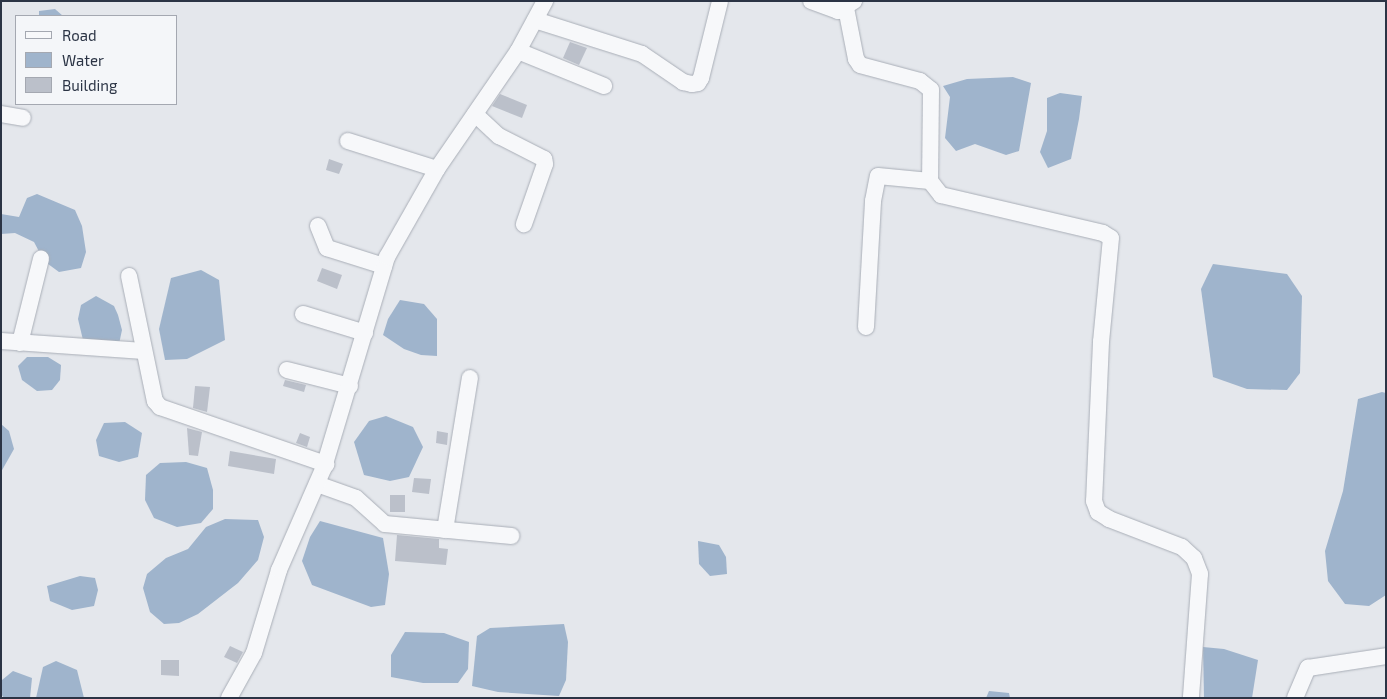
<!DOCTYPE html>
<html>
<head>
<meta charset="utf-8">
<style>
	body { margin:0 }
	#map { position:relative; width:1387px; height:699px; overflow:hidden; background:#e4e7ec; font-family:"Exo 2",sans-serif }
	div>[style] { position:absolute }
	.water>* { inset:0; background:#9fb4cc }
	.building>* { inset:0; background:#bbc0ca }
	.roads { filter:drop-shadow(0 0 1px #a9aeb7) drop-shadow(0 0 1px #a9aeb7) }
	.minor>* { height:16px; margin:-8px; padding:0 8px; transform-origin:8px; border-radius:8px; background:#f7f8fa }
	span { translate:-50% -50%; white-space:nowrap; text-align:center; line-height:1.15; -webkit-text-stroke:5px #f4f6f9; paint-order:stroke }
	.frame { position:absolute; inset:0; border:2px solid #2b3445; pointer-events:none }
	.legend { position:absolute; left:15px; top:15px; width:162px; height:90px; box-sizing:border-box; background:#f4f6f9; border:1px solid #a4a8b1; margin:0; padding:6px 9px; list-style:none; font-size:15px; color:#2b3445 }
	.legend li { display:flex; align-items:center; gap:10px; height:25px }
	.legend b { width:25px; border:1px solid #a4a8b1 }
</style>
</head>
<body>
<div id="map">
	<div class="water">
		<div style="clip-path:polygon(55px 9px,63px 16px,39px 16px,39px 11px)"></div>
		<div style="clip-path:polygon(1013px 77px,1031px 83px,1019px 151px,1006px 155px,975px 144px,956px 151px,945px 138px,950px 97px,943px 86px,967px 79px)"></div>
		<div style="clip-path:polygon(1060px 93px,1082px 96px,1079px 119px,1071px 159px,1048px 168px,1040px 152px,1047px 131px,1047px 98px)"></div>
		<div style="clip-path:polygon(37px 194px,75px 210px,82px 226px,86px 252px,81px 268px,59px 272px,44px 261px,34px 242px,15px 233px,1px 234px,1px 214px,19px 217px,27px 198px)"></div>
		<div style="clip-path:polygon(1213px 264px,1287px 274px,1302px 296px,1300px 373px,1287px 390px,1247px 389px,1213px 377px,1201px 289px)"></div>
		<div style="clip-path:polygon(201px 270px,219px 280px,225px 340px,187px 359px,165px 360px,159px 329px,171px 278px)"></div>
		<div style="clip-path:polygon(96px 296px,114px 306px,118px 315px,122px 330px,119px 344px,83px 340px,78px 319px,81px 305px)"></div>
		<div style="clip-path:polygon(400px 300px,424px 304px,437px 319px,437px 356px,421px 355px,404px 349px,383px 335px,388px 319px)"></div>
		<div style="clip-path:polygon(27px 357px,48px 357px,61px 365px,60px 380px,52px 390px,37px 391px,22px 380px,18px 366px)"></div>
		<div style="clip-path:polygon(1382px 392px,1386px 393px,1386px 595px,1369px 606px,1345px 604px,1328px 581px,1325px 551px,1343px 491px,1358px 399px)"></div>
		<div style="clip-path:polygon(386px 416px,413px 427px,423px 447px,409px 477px,390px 481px,364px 475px,354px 442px,369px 421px)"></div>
		<div style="clip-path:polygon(125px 422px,142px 433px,138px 457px,119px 462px,99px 456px,96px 440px,104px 423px)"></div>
		<div style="clip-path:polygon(1px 424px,9px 431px,14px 449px,1px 472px)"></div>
		<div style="clip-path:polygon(186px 462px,207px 468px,213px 490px,213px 509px,201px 523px,177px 527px,154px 518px,145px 500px,146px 475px,160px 463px)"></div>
		<div style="clip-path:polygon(225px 519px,258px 520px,264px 537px,258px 560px,238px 583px,198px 614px,179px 623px,164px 624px,150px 612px,143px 588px,147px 574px,166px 558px,188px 549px,206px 527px)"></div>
		<div style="clip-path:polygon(320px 521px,383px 538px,389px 574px,385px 605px,371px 607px,312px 585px,302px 561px,310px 537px)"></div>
		<div style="clip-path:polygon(698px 541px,719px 545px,726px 557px,727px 574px,710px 576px,699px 564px)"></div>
		<div style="clip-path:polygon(80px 576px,95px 578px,98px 590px,94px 606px,72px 610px,50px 601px,47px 586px)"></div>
		<div style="clip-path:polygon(564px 624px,568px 642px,566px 680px,559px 696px,498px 692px,472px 686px,477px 636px,490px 628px)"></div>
		<div style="clip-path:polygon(405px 632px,444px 633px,469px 642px,468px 669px,458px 683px,423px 683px,391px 677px,391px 655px)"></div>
		<div style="clip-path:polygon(1203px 647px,1224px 649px,1258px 660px,1252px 698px,1204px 698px)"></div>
		<div style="clip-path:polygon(56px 661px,77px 670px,84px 698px,36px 698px,43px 667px)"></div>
		<div style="clip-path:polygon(13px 671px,32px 678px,30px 698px,4px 698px,1px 694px,2px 680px)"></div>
		<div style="clip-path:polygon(989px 691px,1009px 693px,1010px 698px,986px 698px)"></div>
	</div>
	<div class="building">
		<div style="clip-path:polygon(570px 42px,587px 48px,579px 65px,563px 58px)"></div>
		<div style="clip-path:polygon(500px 94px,527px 105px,522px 118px,492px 106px)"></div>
		<div style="clip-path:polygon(329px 159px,343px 164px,339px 174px,326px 170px)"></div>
		<div style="clip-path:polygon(322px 268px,342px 275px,337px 289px,317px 281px)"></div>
		<div style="clip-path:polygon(285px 380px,306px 385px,304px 392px,283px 386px)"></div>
		<div style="clip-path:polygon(195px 386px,210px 387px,207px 412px,193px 408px)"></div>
		<div style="clip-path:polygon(187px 428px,202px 432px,198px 456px,189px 455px)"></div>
		<div style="clip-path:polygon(437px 431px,448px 433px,447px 445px,436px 443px)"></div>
		<div style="clip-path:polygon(300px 433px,310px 437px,307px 447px,296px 443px)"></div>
		<div style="clip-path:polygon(230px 451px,276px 459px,274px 474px,228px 466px)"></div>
		<div style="clip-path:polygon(414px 478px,431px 479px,429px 494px,412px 492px)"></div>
		<div style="clip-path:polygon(390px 495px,405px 495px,405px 512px,390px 512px)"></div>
		<div style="clip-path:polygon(397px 535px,439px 539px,439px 548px,448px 549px,446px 565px,395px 561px)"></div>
		<div style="clip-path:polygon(230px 646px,243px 652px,237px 663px,224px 657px)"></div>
		<div style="clip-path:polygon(161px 660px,179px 660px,179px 676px,161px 675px)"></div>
	</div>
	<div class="roads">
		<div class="minor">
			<div style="left:811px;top:1px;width:29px;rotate:20deg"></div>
			<div style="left:838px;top:11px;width:19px;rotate:-32deg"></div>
			<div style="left:846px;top:8px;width:52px;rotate:78.9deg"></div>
			<div style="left:856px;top:59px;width:7px;rotate:56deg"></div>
			<div style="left:860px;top:65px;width:62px;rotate:14.9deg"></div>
			<div style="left:920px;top:81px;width:14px;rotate:39deg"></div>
			<div style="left:931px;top:90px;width:91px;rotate:90.6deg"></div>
			<div style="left:535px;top:20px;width:112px;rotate:17.6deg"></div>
			<div style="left:642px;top:54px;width:50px;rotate:34.3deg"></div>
			<div style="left:683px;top:82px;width:9px;rotate:13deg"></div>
			<div style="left:692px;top:84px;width:6px;rotate:-9deg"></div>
			<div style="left:698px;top:83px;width:6px;rotate:-59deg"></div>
			<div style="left:701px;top:78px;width:79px;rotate:-76.1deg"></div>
			<div style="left:518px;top:51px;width:93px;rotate:22.1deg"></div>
			<div style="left:1px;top:114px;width:22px;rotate:10deg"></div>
			<div style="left:475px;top:114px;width:33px;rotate:43deg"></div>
			<div style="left:499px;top:136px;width:51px;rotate:27.1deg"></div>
			<div style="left:544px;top:159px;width:5px;rotate:79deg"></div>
			<div style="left:545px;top:164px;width:64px;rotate:109.3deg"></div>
			<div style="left:348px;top:141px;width:93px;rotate:17.5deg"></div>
			<div style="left:318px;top:226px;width:24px;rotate:68deg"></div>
			<div style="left:327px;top:248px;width:60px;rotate:17.5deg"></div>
			<div style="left:129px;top:276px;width:128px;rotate:78.3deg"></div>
			<div style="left:155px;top:401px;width:8px;rotate:50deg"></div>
			<div style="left:160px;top:407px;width:176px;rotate:19deg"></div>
			<div style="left:303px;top:314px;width:65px;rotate:17deg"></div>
			<div style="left:866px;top:327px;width:126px;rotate:-86.8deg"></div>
			<div style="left:873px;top:201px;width:25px;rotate:-79deg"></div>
			<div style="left:878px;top:176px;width:52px;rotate:5.5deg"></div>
			<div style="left:930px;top:181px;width:18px;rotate:52deg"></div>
			<div style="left:941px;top:195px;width:166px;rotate:13.2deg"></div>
			<div style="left:1103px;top:233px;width:9px;rotate:32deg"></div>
			<div style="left:1111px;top:238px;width:104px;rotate:95.5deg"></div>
			<div style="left:1101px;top:342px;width:159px;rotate:92.5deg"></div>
			<div style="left:1094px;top:501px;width:12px;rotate:70deg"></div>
			<div style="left:1098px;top:512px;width:13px;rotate:32deg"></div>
			<div style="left:1109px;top:519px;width:78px;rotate:21deg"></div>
			<div style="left:1182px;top:547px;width:16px;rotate:43deg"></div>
			<div style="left:1194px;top:558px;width:17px;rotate:69deg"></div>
			<div style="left:1200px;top:574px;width:124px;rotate:94.2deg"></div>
			<div style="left:1px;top:341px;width:143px;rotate:4deg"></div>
			<div style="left:20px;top:343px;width:87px;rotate:-76deg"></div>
			<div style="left:287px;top:370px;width:65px;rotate:14.3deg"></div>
			<div style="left:317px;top:484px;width:41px;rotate:19.7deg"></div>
			<div style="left:356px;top:498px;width:39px;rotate:42deg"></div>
			<div style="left:385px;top:524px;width:127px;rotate:5.4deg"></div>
			<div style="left:445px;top:530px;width:154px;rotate:-80.7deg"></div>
			<div style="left:229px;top:698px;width:51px;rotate:-60.9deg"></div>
			<div style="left:254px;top:653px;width:87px;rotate:-73.2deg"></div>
			<div style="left:279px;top:570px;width:112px;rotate:-66.4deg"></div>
			<div style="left:324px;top:467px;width:219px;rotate:-73.3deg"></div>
			<div style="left:387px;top:257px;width:101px;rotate:-60.4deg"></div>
			<div style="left:437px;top:169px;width:143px;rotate:-55.5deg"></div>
			<div style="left:518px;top:51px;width:57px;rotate:-61.6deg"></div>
			<div style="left:1295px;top:698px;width:33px;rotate:-67deg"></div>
			<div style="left:1308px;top:668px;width:79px;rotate:-8.7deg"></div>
		</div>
	</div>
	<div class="frame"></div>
	<ul class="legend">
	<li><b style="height:6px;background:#f7f8fa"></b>Road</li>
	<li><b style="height:14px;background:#9fb4cc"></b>Water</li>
	<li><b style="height:14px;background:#bbc0ca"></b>Building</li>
	</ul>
</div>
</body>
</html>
